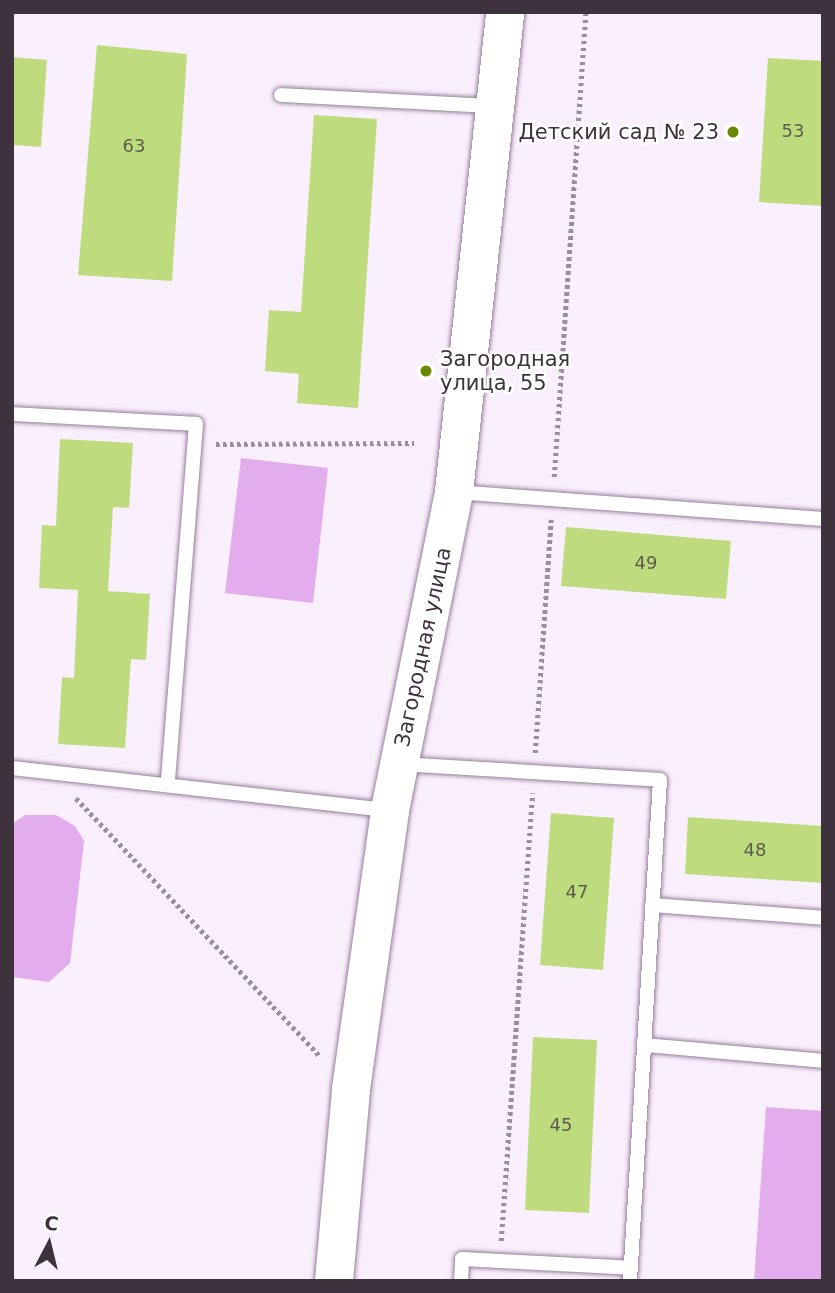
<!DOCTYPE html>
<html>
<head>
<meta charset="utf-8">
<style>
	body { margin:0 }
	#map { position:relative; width:835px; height:1293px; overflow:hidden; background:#faeffc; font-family:"DejaVu Sans",sans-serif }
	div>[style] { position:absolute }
	.green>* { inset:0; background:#e3aced }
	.building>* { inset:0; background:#bedc7e }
	.path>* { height:4.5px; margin-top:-2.25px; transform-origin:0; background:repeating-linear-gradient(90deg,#998e9b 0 3.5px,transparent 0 7px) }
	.roads { filter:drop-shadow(0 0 2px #967e9a) drop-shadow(0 0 2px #967e9a) }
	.lane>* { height:14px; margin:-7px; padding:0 7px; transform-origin:7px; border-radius:7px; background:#fff }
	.secondary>* { height:38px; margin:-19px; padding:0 19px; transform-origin:19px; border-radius:19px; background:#fff }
	.dots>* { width:19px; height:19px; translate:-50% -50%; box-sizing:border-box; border:4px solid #fff; border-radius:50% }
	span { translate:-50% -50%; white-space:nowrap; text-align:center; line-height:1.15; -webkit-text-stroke:5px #fff; paint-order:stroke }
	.number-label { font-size:18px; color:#5d5c4e }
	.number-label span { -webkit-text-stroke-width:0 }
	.poi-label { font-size:21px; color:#3d323e }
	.right { translate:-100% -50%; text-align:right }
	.left { translate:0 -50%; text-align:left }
	.street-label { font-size:21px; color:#3d323e }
	.frame { position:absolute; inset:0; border:14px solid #3d323e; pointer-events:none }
	.north { position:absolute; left:14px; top:1209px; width:70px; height:70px; -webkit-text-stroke:5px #fff; paint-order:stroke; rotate:7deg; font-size:19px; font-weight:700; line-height:28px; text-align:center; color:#3d323e }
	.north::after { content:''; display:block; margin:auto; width:24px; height:32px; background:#3d323e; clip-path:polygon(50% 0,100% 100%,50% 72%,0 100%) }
</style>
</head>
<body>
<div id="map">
	<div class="green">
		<div style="clip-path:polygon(241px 458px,328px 468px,313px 603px,225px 593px)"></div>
		<div style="clip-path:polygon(25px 815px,56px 815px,75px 826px,84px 841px,70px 963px,49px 982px,12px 977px,12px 824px)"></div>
		<div style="clip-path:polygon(766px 1107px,823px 1111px,823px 1281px,754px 1281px)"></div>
	</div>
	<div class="building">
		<div style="clip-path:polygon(97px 45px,187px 54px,172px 281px,78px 275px)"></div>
		<div style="clip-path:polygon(12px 57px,47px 60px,41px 147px,12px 145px)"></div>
		<div style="clip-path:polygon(768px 58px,823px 61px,823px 206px,759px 202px)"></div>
		<div style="clip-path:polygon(314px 115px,377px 119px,358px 408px,297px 403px,299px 374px,265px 371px,269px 310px,301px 312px)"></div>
		<div style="clip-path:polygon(60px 439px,133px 443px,129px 508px,113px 507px,108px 591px,150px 594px,146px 660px,131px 659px,125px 748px,58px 744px,62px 677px,74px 678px,78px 590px,39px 588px,42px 525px,56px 526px)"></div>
		<div style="clip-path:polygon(566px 527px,731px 541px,726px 599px,561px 586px)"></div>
		<div style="clip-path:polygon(551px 813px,614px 818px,603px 970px,540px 965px)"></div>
		<div style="clip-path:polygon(688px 817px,823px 826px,823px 883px,685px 874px)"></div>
		<div style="clip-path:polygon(533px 1037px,597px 1040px,589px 1213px,525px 1210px)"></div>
	</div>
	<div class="path">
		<div style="left:216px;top:444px;width:198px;rotate:-0.3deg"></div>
		<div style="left:554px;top:477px;width:466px;rotate:-86.1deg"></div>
		<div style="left:535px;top:753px;width:234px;rotate:-86.1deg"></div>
		<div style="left:76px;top:798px;width:355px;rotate:46.6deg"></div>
		<div style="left:501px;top:1241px;width:449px;rotate:-86deg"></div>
	</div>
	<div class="roads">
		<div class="lane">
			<div style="left:281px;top:95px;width:212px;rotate:3deg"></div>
			<div style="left:12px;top:414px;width:184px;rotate:3.1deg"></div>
			<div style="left:196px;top:424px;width:358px;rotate:94.5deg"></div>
			<div style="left:455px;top:492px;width:369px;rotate:4.2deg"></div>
			<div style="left:400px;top:764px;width:260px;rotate:3.5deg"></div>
			<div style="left:660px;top:780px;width:502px;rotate:93.43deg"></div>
			<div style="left:12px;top:768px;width:379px;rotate:6.4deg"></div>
			<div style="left:652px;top:905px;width:171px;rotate:4.3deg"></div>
			<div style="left:645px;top:1045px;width:179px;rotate:5.1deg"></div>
			<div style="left:461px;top:1281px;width:22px;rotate:-87deg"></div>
			<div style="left:462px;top:1259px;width:169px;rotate:3deg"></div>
		</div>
		<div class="secondary">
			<div style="left:334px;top:1281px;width:193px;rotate:-84.9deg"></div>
			<div style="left:351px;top:1089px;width:282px;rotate:-82deg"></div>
			<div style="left:390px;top:810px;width:324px;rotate:-78.6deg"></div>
			<div style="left:454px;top:492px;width:483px;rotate:-83.9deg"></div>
		</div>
	</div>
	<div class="dots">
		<div style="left:733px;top:132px;background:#6b8800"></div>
		<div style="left:426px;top:371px;background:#6b8800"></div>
	</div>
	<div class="number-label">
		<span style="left:793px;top:131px">53</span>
		<span style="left:134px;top:146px">63</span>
		<span style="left:646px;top:563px">49</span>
		<span style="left:755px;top:850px">48</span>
		<span style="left:577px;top:892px">47</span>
		<span style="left:561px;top:1125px">45</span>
	</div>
	<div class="poi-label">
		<span class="right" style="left:719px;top:132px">Детский сад № 23</span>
		<span class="left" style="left:440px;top:371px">Загородная<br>улица, 55</span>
	</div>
	<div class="street-label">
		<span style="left:423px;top:647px;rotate:-78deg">Загородная улица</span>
	</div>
	<div class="frame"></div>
	<div class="north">С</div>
</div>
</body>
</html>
